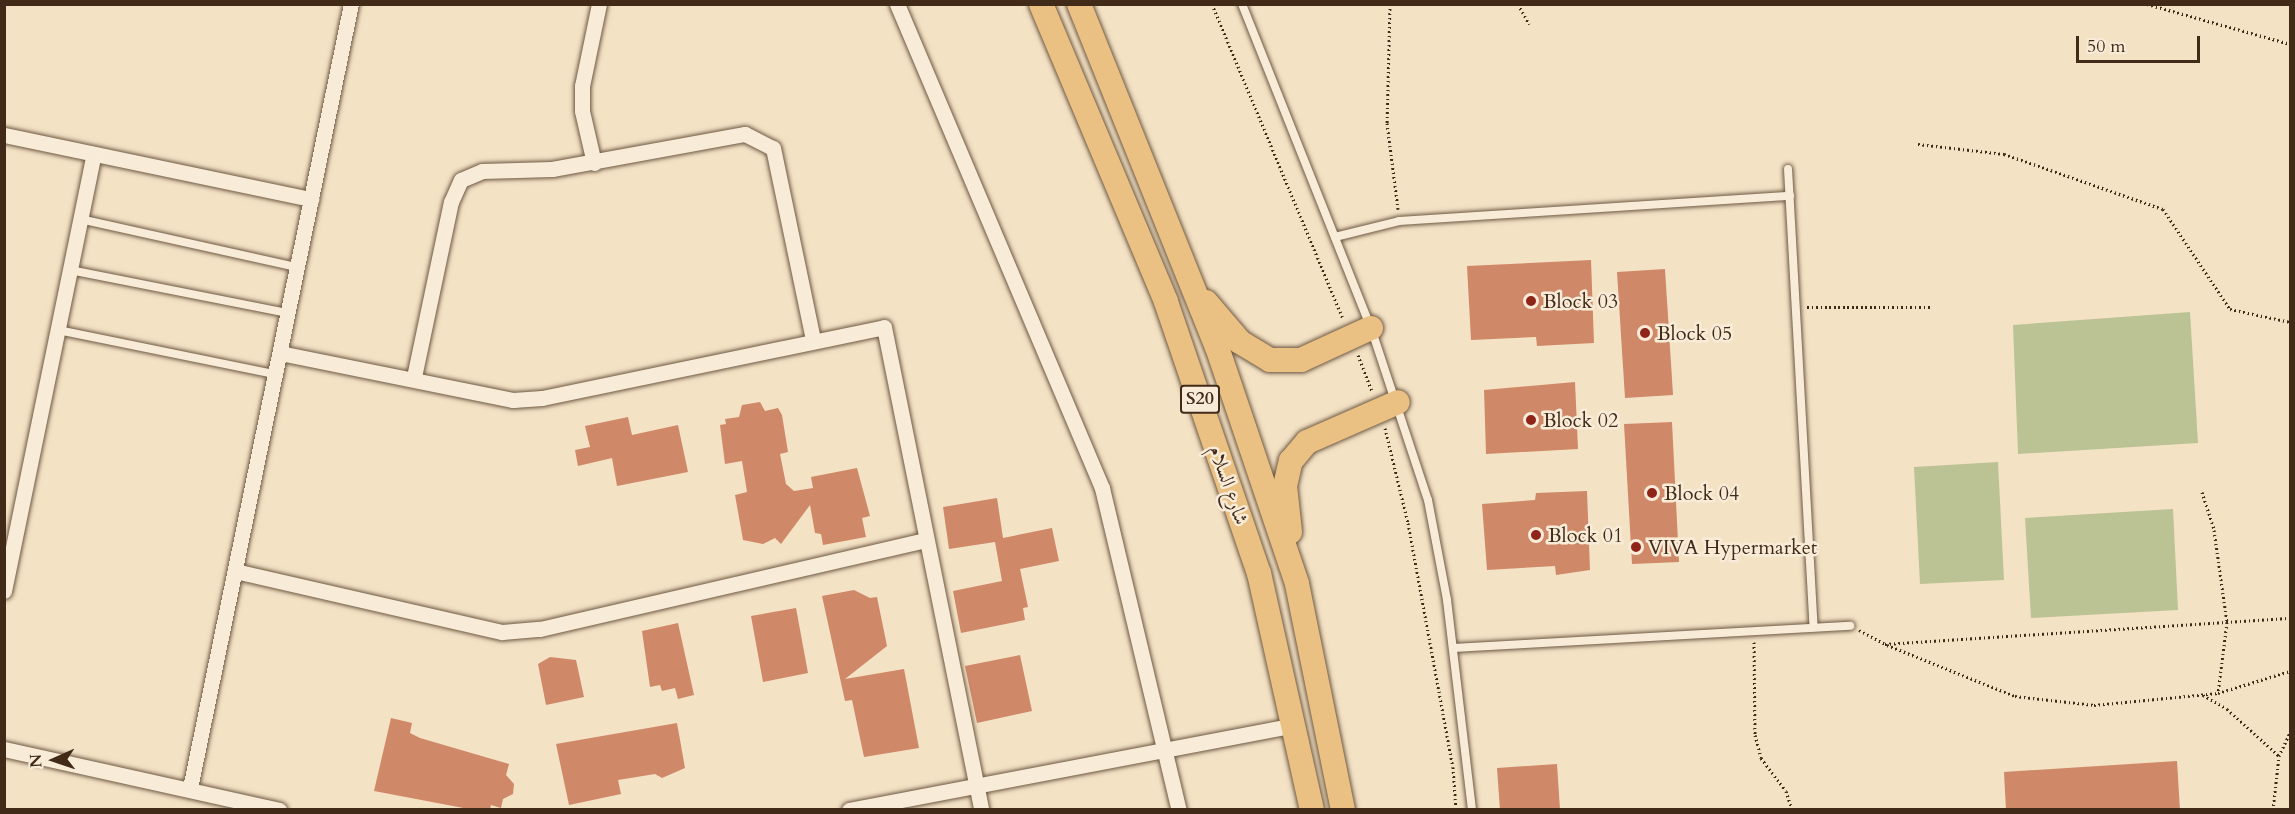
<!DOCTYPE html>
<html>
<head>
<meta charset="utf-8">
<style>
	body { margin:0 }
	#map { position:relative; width:2295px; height:814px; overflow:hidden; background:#f4e2c5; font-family:Cardo,Amiri,serif }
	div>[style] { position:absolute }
	.green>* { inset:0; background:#bbc395 }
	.building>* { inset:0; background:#cf8868 }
	.path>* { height:3px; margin-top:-1.5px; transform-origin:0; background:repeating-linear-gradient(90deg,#412b18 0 1.5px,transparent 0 4.5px) }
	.roads { filter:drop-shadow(0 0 2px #6e5943) drop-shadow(0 0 2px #6e5943) }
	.lane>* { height:8px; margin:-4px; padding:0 4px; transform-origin:4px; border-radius:4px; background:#f8ecd9 }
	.street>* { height:15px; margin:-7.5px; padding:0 7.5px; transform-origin:7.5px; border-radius:7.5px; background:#f8ecd9 }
	.primary>* { height:24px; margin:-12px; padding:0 12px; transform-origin:12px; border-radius:12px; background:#eac182 }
	.dots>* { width:16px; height:16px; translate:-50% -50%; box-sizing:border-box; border:3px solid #f8ecd9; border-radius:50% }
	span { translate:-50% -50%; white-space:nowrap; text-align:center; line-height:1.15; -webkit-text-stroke:5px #f8ecd9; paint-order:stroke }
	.shield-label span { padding:2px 4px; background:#f8ecd9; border:2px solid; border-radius:4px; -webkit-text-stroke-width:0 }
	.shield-label { font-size:18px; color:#412b18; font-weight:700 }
	.poi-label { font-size:20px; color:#412b18 }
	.left { translate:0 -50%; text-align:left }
	.street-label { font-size:20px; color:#412b18 }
	.frame { position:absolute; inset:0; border:6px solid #412b18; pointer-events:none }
	.north { position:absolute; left:24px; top:730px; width:60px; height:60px; -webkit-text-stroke:4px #f8ecd9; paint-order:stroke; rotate:267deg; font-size:16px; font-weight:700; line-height:24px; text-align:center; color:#412b18 }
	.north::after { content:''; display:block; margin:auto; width:21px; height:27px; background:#412b18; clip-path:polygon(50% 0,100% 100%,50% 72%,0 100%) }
	.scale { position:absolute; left:2076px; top:36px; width:124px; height:27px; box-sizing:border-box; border:3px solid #412b18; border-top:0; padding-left:8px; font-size:18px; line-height:21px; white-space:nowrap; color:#412b18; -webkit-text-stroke:4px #f8ecd9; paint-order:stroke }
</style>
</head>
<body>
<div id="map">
	<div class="green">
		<div style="clip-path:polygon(2190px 312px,2198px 443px,2018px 454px,2013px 325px)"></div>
		<div style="clip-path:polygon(1998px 462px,2004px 580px,1920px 584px,1914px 467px)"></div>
		<div style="clip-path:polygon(2173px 509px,2178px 610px,2031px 618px,2025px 518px)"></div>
	</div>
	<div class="building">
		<div style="clip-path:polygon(1591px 260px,1594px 343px,1537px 346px,1536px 337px,1471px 340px,1467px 266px)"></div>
		<div style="clip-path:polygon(1665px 269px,1673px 395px,1625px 398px,1617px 272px)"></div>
		<div style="clip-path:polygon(1575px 382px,1578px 449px,1486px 454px,1484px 390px)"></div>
		<div style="clip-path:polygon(760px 402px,765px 411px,778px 408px,782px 415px,788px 452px,780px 454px,786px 484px,794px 491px,813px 488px,811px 477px,857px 468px,870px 516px,862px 518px,866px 537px,823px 545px,821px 534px,815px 533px,810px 505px,781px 544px,775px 538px,763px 544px,743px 540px,735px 495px,747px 492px,742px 461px,725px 464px,720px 425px,726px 424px,725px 419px,739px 417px,742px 405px)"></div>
		<div style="clip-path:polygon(628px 417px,632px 435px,678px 425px,688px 472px,617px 486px,612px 458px,578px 466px,575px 450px,590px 447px,585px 426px)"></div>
		<div style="clip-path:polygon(1672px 422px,1679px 562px,1632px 564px,1624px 424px)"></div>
		<div style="clip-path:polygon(1587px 491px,1590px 570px,1556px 575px,1555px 566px,1487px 570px,1482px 504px,1535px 500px,1536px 493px)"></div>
		<div style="clip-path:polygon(997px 498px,1003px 538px,1052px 528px,1059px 561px,1020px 569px,1028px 607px,1023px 608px,1025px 620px,961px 633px,953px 591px,1002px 581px,995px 542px,949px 549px,943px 507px)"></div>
		<div style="clip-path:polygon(854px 590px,870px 598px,877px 597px,887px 646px,845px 679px,904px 669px,919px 748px,864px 757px,852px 700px,845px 701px,822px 596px)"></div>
		<div style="clip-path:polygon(796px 608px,808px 673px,763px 682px,751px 616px)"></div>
		<div style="clip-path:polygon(678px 623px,694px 695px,678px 699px,675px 688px,662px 691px,660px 685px,650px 687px,642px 631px)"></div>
		<div style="clip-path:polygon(1020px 655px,1032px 711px,977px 723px,965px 666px)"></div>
		<div style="clip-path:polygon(550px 657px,576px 660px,584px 697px,546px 705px,538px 664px)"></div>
		<div style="clip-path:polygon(391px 718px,412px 723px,410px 733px,420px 738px,509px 764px,506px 775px,514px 784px,513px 794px,503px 799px,501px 808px,491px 805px,490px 810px,474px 810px,374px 791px)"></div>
		<div style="clip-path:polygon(677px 723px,685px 768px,662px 778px,655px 774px,618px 780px,621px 794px,569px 805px,556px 744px)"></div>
		<div style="clip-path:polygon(2177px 761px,2180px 810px,2006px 810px,2004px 772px)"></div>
		<div style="clip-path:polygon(1557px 764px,1560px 810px,1500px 810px,1497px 768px)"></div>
	</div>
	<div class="path">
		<div style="left:1212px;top:4px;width:341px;rotate:67.4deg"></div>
		<div style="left:1390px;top:4px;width:119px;rotate:91.4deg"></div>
		<div style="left:1387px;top:123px;width:87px;rotate:82.7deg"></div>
		<div style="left:1518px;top:4px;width:23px;rotate:61deg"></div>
		<div style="left:2147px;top:4px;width:148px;rotate:15.6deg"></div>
		<div style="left:1918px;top:144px;width:87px;rotate:6.6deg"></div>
		<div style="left:2004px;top:154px;width:168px;rotate:19.1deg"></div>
		<div style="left:2163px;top:209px;width:120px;rotate:56.2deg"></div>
		<div style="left:2230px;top:309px;width:61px;rotate:12.2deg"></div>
		<div style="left:1807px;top:307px;width:125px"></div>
		<div style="left:1358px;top:355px;width:39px;rotate:69deg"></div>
		<div style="left:1385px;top:428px;width:98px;rotate:76.4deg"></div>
		<div style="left:1408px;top:523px;width:248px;rotate:79.6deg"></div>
		<div style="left:1453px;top:767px;width:43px;rotate:86deg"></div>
		<div style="left:2202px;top:492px;width:40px;rotate:72deg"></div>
		<div style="left:2214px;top:530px;width:93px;rotate:82deg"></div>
		<div style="left:2227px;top:622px;width:72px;rotate:97.2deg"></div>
		<div style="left:1859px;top:630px;width:30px;rotate:28deg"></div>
		<div style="left:1885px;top:644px;width:406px;rotate:-3.7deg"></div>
		<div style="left:1754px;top:642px;width:93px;rotate:89.4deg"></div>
		<div style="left:1755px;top:735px;width:24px;rotate:75deg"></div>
		<div style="left:1761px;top:758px;width:41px;rotate:52.9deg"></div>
		<div style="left:1786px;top:791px;width:20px;rotate:72deg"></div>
		<div style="left:1887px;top:645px;width:138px;rotate:21.7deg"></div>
		<div style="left:2015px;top:696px;width:80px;rotate:6.5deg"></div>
		<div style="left:2094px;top:705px;width:125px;rotate:-5.5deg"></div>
		<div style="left:2218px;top:693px;width:75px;rotate:-17deg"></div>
		<div style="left:2203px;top:695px;width:28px;rotate:30deg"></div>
		<div style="left:2227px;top:709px;width:70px;rotate:42.1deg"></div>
		<div style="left:2273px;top:810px;width:54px;rotate:-83.7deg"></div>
		<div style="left:2279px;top:756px;width:26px;rotate:-65deg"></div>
	</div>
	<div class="roads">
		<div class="lane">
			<div style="left:1242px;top:4px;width:349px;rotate:68.3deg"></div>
			<div style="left:1371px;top:328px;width:181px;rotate:71.7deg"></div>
			<div style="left:1428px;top:500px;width:102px;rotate:79.2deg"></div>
			<div style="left:1447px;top:600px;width:211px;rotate:83.2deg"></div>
			<div style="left:1788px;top:169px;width:459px;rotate:86.8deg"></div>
			<div style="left:80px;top:219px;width:222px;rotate:12.5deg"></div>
			<div style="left:1335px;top:237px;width:66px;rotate:-14deg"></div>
			<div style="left:1399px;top:221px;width:392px;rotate:-3.7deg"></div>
			<div style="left:70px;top:270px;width:221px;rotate:11.2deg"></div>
			<div style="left:58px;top:330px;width:221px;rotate:11.5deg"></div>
			<div style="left:1453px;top:648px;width:398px;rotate:-3.2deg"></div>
		</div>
		<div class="street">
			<div style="left:897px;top:4px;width:526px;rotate:67.04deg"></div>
			<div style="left:1102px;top:488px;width:331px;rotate:76.6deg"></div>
			<div style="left:4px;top:135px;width:314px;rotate:11.8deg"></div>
			<div style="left:594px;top:163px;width:53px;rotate:-103deg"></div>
			<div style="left:582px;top:111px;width:25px;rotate:-90deg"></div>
			<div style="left:582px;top:86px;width:84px;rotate:-78.3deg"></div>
			<div style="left:280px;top:353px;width:238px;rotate:11.4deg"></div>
			<div style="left:513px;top:400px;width:29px;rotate:-4deg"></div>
			<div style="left:542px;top:398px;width:349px;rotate:-11.7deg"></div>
			<div style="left:884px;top:327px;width:493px;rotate:78.6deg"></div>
			<div style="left:414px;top:377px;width:179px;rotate:-78.1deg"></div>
			<div style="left:451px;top:202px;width:24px;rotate:-66deg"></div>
			<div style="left:461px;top:180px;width:23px;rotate:-23deg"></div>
			<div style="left:482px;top:171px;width:70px;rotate:-1.6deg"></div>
			<div style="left:552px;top:169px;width:196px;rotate:-10.3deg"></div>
			<div style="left:745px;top:134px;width:31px;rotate:27deg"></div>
			<div style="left:773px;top:148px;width:196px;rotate:78.2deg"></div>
			<div style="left:235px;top:571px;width:274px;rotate:12.9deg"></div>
			<div style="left:502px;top:632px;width:38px;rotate:-5deg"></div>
			<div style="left:540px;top:629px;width:396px;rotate:-13deg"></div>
			<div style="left:4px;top:591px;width:446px;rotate:-78.4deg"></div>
			<div style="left:4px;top:749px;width:282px;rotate:12.5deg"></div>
			<div style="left:190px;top:788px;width:800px;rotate:-78.4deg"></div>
			<div style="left:849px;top:810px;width:454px;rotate:-10.8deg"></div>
		</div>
		<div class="primary">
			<div style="left:1041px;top:4px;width:323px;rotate:67.2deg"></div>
			<div style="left:1166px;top:302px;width:287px;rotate:71.1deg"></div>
			<div style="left:1259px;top:573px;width:243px;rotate:77.4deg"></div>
			<div style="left:1079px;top:4px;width:370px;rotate:68.1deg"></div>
			<div style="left:1217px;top:347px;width:250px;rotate:71.3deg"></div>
			<div style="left:1297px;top:584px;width:231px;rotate:78.5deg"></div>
			<div style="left:1206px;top:302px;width:52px;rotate:49.6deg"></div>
			<div style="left:1240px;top:342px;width:35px;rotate:31deg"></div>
			<div style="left:1270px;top:360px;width:31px"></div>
			<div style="left:1301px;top:360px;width:77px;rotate:-24.6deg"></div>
			<div style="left:1290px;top:532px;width:46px;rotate:-96.2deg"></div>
			<div style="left:1285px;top:486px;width:26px;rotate:-77deg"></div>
			<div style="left:1291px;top:461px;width:25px;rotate:-50deg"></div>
			<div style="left:1307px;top:442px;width:99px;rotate:-23.7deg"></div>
		</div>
	</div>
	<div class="dots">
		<div style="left:1531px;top:301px;background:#8f2418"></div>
		<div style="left:1645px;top:333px;background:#8f2418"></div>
		<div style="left:1531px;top:420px;background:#8f2418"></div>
		<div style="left:1652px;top:493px;background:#8f2418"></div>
		<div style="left:1536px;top:535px;background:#8f2418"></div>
		<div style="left:1636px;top:547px;background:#8f2418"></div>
	</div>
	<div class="shield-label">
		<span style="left:1200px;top:399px">S20</span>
	</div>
	<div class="poi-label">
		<span class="left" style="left:1543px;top:301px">Block 03</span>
		<span class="left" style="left:1657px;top:333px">Block 05</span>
		<span class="left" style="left:1543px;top:420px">Block 02</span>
		<span class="left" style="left:1664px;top:493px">Block 04</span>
		<span class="left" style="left:1548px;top:535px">Block 01</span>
		<span class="left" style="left:1648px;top:547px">VIVA Hypermarket</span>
	</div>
	<div class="street-label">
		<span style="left:1229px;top:485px;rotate:71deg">شارع السلام</span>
	</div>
	<div class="frame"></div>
	<div class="north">N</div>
	<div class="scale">50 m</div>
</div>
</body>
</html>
